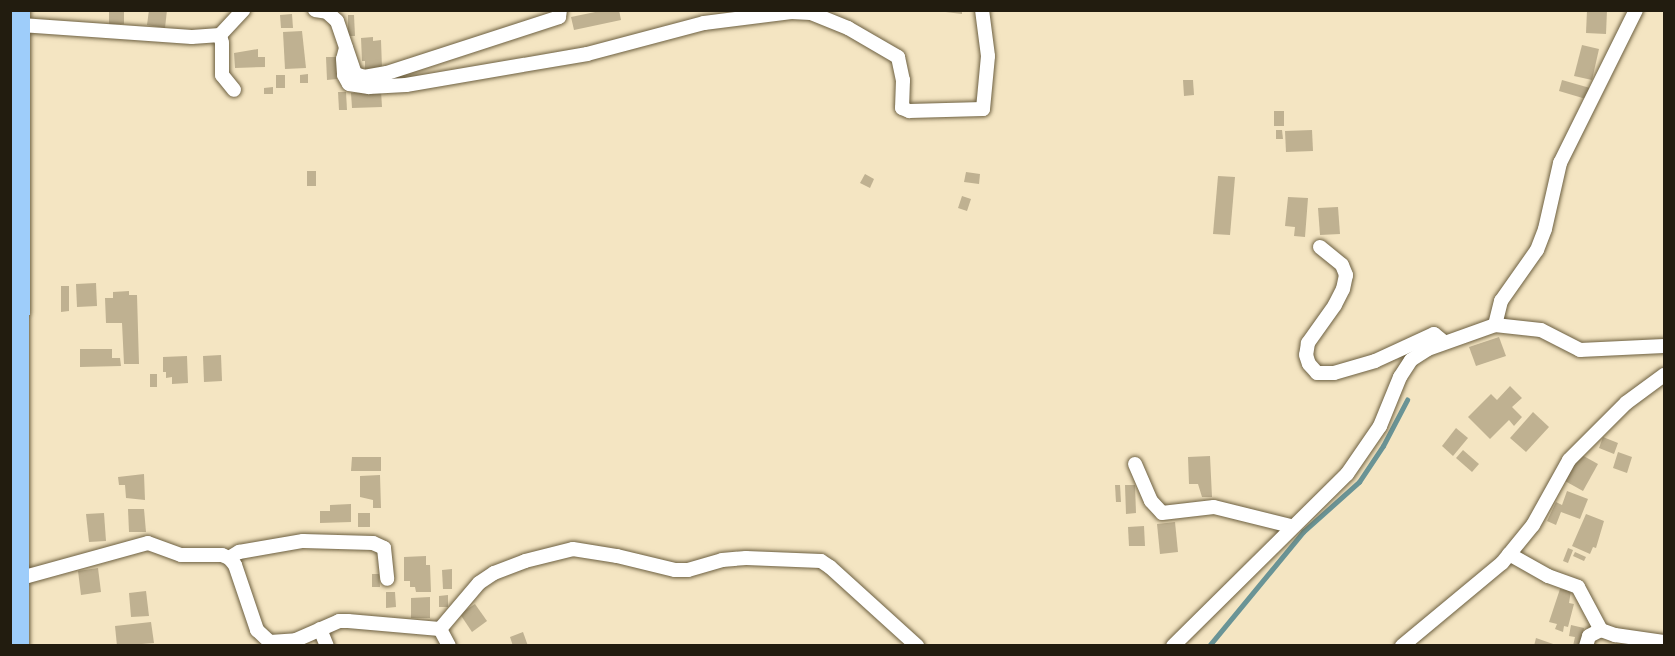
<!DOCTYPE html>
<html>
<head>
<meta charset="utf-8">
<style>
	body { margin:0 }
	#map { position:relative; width:1675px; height:656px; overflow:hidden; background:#f4e5c2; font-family:"Fira Sans",sans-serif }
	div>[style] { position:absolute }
	.stream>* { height:4.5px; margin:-2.25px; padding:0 2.25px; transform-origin:2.25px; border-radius:2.25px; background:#6a9496 }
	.building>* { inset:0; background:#bfb191 }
	.roads { filter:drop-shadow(0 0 2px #6c5f40) drop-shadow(0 0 2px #6c5f40) }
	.minor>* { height:14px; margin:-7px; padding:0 7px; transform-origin:7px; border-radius:7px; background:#fff }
	.major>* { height:18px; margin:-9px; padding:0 9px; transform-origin:9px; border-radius:9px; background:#9ecdfa }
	span { translate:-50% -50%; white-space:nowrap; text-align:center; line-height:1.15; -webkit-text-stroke:6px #f4e5c2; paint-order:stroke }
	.frame { position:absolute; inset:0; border:12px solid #221c0f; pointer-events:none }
</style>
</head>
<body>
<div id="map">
	<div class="stream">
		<div style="left:1209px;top:646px;width:148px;rotate:-50.5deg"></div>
		<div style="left:1303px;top:532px;width:75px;rotate:-41.8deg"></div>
		<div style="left:1359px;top:482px;width:43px;rotate:-56.3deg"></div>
		<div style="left:1383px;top:446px;width:52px;rotate:-62.4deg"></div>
	</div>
	<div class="building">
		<div style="clip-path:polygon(109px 10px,124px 10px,124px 24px,109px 24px)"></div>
		<div style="clip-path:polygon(149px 10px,167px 10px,165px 28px,147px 25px)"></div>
		<div style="clip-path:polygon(605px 10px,619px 10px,621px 20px,574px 30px,571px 17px)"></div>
		<div style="clip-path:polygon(929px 10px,962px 10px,962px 14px)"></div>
		<div style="clip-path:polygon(1587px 10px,1607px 10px,1606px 34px,1586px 33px)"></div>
		<div style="clip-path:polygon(292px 14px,293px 28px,281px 28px,280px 15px)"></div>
		<div style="clip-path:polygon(348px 15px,354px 15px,355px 36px,348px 36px)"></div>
		<div style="clip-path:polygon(302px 31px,306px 68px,285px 69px,283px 32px)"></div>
		<div style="clip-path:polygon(373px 37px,373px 41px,381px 40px,382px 68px,365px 70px,365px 61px,362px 61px,361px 38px)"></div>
		<div style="clip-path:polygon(1582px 45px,1599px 49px,1592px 80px,1574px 76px)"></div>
		<div style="clip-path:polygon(258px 49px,258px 57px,265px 57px,265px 67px,235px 68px,234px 53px)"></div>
		<div style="clip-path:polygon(326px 57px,336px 57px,337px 79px,327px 80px)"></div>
		<div style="clip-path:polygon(308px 74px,308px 83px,300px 83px,300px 75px)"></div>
		<div style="clip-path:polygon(276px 75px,285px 75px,285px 88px,276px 88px)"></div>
		<div style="clip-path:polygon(1183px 80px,1193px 80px,1194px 95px,1184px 96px)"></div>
		<div style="clip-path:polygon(1562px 80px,1590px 88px,1586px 99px,1559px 91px)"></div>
		<div style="clip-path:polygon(273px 87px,273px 94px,264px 94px,264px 88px)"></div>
		<div style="clip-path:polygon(381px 91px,382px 107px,352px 108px,351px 93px)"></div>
		<div style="clip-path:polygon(338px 92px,346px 92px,347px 110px,339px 110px)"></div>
		<div style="clip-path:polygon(1274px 111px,1284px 111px,1284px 126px,1274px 126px)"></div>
		<div style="clip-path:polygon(1276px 130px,1282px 130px,1283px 139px,1276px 139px)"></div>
		<div style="clip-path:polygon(1312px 130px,1313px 151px,1286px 152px,1285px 131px)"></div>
		<div style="clip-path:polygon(307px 171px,316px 171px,316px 186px,307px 186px)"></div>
		<div style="clip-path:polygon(966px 172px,980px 174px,979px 184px,964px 182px)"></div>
		<div style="clip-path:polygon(865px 174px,874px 179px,870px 188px,860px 183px)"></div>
		<div style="clip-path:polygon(1218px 176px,1235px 177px,1230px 235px,1213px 234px)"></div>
		<div style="clip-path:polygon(962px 196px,971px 199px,967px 211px,958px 208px)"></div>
		<div style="clip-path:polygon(1288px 197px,1308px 198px,1305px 237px,1294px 236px,1295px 227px,1285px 226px)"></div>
		<div style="clip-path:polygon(1338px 207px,1340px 234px,1320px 235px,1318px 208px)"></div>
		<div style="clip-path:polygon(96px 283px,97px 306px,77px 307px,76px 284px)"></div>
		<div style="clip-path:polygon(61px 286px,69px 286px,69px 311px,61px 312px)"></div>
		<div style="clip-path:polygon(129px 291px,129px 295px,137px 295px,139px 364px,124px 364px,122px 323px,106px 323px,105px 298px,113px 298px,113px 292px)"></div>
		<div style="clip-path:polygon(1499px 337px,1506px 356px,1476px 366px,1469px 347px)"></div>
		<div style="clip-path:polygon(80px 349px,112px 349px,112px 358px,120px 358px,121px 366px,80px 367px)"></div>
		<div style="clip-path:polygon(221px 355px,222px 381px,204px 382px,203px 356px)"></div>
		<div style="clip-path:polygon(187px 356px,188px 383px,172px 384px,172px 377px,166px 378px,166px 372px,163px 372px,163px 357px)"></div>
		<div style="clip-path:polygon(150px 374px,157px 374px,157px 387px,150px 387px)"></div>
		<div style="clip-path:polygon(1510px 386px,1522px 398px,1512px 407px,1522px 417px,1514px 426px,1509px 420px,1490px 439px,1468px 417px,1491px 394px,1497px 400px)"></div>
		<div style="clip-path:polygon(1533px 412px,1549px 427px,1526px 452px,1510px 438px)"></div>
		<div style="clip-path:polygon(1456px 428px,1468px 438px,1453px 456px,1442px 446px)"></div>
		<div style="clip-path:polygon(1603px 437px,1618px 443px,1614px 454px,1599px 448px)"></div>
		<div style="clip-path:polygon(1463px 450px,1479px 464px,1472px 472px,1456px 458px)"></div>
		<div style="clip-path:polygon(1618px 452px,1632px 457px,1627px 473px,1613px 468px)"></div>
		<div style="clip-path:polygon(1580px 454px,1598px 464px,1583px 491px,1565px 481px)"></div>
		<div style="clip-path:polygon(1210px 456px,1212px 497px,1202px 497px,1198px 484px,1189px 484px,1188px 457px)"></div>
		<div style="clip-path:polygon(352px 457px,381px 457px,381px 471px,351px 471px)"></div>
		<div style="clip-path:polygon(144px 474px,145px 500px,126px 498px,125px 485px,119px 485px,118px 477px)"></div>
		<div style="clip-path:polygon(380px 475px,381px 508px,373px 508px,373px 500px,360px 497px,360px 476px)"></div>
		<div style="clip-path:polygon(1115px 485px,1120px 485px,1121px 502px,1116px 502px)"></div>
		<div style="clip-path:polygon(1125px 485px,1135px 485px,1136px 513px,1126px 514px)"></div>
		<div style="clip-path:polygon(1567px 491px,1588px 499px,1580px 519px,1561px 512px,1556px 525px,1547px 521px,1556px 502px,1562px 505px)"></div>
		<div style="clip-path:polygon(351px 504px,351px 522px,320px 523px,320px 511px,330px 511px,330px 505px)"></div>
		<div style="clip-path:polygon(128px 509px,144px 509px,146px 532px,129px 532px)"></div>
		<div style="clip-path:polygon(104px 513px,106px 541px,89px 542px,86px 514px)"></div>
		<div style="clip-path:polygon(358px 513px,370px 513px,370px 527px,358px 527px)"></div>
		<div style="clip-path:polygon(1586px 514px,1604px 521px,1596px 548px,1593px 547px,1590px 554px,1572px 546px)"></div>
		<div style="clip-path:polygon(1175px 522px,1178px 552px,1160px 554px,1157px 524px)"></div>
		<div style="clip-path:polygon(1144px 526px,1145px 546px,1129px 546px,1128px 527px)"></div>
		<div style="clip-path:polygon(1568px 548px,1573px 550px,1568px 563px,1563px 561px)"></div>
		<div style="clip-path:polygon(1575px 552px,1586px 557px,1584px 561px,1573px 556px)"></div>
		<div style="clip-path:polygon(426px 556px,426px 565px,430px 565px,431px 592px,416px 592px,415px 587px,410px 587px,410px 581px,404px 581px,404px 557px)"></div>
		<div style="clip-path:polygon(98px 568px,101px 592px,81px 595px,78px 571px)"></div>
		<div style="clip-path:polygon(452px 569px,452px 589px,443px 589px,442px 570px)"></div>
		<div style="clip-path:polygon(372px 574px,379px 574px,380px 587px,372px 587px)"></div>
		<div style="clip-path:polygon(1560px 589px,1571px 591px,1569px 603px,1574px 604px,1568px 627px,1564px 626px,1563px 632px,1555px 629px,1557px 624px,1549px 622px)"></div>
		<div style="clip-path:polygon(146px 591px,149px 616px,131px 617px,129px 593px)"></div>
		<div style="clip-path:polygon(386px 592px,395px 592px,396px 607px,386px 608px)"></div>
		<div style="clip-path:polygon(448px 595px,448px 607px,439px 607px,439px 596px)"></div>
		<div style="clip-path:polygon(430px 597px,430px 618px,411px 618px,411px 598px)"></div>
		<div style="clip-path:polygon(475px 604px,487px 621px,472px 632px,460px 614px)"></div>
		<div style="clip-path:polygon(151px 622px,154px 643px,117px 646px,115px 626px)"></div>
		<div style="clip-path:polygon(1571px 625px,1584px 628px,1581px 646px,1573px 646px,1575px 637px,1569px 636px)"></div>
		<div style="clip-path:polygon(523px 632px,528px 646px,513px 646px,510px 637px)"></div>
		<div style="clip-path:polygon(1536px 638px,1556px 645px,1556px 646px,1534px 646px)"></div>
	</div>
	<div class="roads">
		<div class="minor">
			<div style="left:315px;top:10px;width:12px;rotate:9deg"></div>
			<div style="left:327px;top:12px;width:13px;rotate:42deg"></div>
			<div style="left:337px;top:21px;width:56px;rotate:71.2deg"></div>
			<div style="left:355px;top:74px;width:9px;rotate:18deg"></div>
			<div style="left:364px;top:77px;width:23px;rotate:-10deg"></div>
			<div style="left:387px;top:73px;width:181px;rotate:-18deg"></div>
			<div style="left:559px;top:17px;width:7px;rotate:-82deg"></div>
			<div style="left:21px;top:25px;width:171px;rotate:4deg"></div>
			<div style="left:192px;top:37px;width:28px;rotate:-4deg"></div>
			<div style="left:220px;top:35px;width:34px;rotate:-47deg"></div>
			<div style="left:220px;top:35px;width:8px;rotate:76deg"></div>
			<div style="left:222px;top:43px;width:32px;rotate:90deg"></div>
			<div style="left:222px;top:75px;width:19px;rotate:51deg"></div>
			<div style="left:346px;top:48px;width:11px;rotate:105deg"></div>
			<div style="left:343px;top:59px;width:16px;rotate:86deg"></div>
			<div style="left:344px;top:75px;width:10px;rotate:61deg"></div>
			<div style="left:349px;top:84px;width:20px;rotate:9deg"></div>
			<div style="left:369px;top:87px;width:37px;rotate:-3deg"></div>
			<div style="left:406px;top:85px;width:184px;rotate:-9.7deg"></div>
			<div style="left:587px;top:54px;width:121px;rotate:-14.8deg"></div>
			<div style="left:704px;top:23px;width:88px;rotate:-7.2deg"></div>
			<div style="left:791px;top:12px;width:20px;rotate:3deg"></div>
			<div style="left:811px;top:13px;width:40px;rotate:22deg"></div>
			<div style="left:848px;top:28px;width:58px;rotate:30.1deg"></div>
			<div style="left:898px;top:57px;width:24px;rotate:78deg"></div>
			<div style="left:903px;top:80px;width:28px;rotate:92deg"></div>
			<div style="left:902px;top:108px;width:8px;rotate:23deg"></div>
			<div style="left:909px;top:111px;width:74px;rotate:-1.5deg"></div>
			<div style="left:983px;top:109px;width:53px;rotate:-84.6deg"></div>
			<div style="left:988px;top:56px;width:46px;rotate:-97.4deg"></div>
			<div style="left:1320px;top:247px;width:28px;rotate:39deg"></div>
			<div style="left:1342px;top:265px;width:11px;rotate:68deg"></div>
			<div style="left:1346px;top:275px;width:14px;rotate:102deg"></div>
			<div style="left:1343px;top:289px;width:18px;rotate:117deg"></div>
			<div style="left:1335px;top:305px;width:47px;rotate:125.4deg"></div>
			<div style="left:1308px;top:343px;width:12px;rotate:99deg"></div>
			<div style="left:1306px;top:355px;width:9px;rotate:72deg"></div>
			<div style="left:1309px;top:364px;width:12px;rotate:48deg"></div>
			<div style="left:1317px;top:373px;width:17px"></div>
			<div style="left:1334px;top:373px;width:43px;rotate:-16.3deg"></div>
			<div style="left:1375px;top:361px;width:65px;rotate:-24.6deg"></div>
			<div style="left:1434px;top:334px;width:13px;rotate:39deg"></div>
			<div style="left:1495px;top:325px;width:25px;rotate:-76deg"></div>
			<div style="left:1501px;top:301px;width:62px;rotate:-54.8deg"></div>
			<div style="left:1537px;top:250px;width:22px;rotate:-69deg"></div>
			<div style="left:1545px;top:229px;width:68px;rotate:-77.2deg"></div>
			<div style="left:1560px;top:163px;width:171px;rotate:-63.6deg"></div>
			<div style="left:1135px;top:464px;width:40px;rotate:66.6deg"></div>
			<div style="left:1151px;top:501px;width:16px;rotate:47deg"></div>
			<div style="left:1162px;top:513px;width:52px;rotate:-6.6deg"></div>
			<div style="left:1214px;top:507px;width:79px;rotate:13.9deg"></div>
			<div style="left:1509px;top:554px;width:45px;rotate:29.4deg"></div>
			<div style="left:1548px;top:576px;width:32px;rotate:20deg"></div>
			<div style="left:1578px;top:587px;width:49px;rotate:61.9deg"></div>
			<div style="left:1601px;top:630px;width:15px;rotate:20deg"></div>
			<div style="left:1615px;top:635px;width:49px;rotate:8.1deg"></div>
			<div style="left:229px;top:558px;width:12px;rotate:-31deg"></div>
			<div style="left:239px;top:552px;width:65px;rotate:-9.8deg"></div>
			<div style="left:303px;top:541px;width:70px;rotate:1.6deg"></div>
			<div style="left:373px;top:543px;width:12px;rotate:24deg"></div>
			<div style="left:384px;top:548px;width:31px;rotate:84deg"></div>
			<div style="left:10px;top:581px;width:143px;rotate:-15.4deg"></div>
			<div style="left:148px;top:543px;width:35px;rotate:20deg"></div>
			<div style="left:181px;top:555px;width:41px"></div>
			<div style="left:222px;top:555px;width:8px;rotate:23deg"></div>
			<div style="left:229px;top:558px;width:9px;rotate:49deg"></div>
			<div style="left:235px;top:565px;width:69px;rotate:71.3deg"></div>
			<div style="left:257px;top:630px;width:18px;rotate:43deg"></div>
			<div style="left:270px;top:642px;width:26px;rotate:-4deg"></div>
			<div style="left:296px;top:640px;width:47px;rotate:-23.8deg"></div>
			<div style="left:339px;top:621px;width:9px"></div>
			<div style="left:348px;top:621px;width:92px;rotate:5deg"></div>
			<div style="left:440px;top:629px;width:19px;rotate:62deg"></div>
			<div style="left:320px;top:629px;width:18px;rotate:68deg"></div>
			<div style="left:440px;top:629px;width:60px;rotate:-49.7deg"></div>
			<div style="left:479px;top:583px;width:18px;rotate:-34deg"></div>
			<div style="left:494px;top:573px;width:33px;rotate:-21deg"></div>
			<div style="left:525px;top:561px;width:49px;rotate:-14deg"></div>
			<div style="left:573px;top:549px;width:45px;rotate:9deg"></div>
			<div style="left:617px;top:556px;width:60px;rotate:13.6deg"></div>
			<div style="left:675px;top:570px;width:13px"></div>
			<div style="left:688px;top:570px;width:35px;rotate:-16deg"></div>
			<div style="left:722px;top:560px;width:24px;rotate:-5deg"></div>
			<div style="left:746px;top:558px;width:75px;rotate:2.3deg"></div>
			<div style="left:821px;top:561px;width:11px;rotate:34deg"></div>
			<div style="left:830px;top:567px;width:118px;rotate:42.2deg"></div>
			<div style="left:1173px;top:646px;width:245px;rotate:-44.7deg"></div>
			<div style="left:1347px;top:474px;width:58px;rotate:-55.5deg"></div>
			<div style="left:1380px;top:426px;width:53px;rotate:-67.8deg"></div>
			<div style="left:1400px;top:377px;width:20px;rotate:-57deg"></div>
			<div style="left:1411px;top:360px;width:20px;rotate:-33deg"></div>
			<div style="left:1428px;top:349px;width:71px;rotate:-19.7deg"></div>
			<div style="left:1495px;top:325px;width:46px;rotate:6.2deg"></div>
			<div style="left:1541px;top:330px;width:44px;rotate:27.1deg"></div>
			<div style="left:1580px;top:350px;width:84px;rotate:-2.7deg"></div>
			<div style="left:1402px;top:646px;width:130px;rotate:-39.7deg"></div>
			<div style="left:1502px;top:563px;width:49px;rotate:-50.8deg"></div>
			<div style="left:1533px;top:525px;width:74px;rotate:-61deg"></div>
			<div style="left:1569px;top:460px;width:81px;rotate:-45deg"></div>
			<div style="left:1626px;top:403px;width:47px;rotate:-36.4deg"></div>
			<div style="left:1586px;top:646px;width:10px;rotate:-73deg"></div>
			<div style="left:1589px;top:636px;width:13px;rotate:-27deg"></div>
		</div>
		<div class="major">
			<div style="left:20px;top:646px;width:636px;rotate:-89.91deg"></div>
		</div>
	</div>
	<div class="frame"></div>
</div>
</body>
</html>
